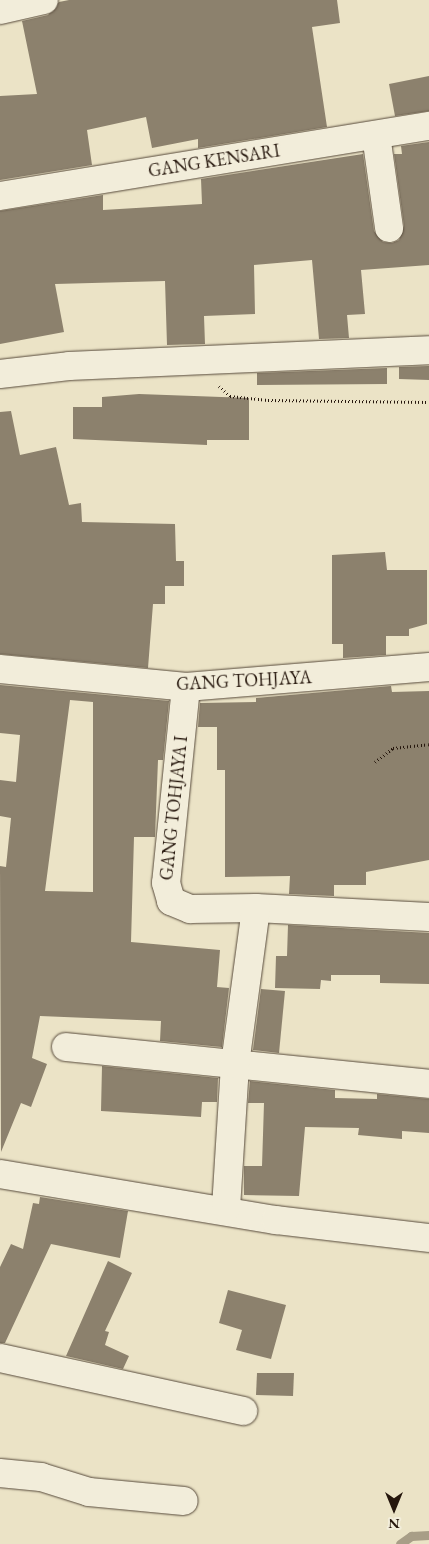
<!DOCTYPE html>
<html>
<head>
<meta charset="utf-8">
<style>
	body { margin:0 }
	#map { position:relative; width:429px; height:1544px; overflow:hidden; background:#ebe3c6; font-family:"EB Garamond",serif }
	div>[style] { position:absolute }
	.stream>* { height:9px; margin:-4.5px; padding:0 4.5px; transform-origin:4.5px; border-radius:4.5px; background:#a89e87 }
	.building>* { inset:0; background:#8c816d }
	.path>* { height:3px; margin-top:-1.5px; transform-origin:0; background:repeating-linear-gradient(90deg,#26170d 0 1px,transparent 0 3.5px) }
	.roads { filter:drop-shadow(0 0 1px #574a3b) drop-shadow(0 0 1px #574a3b) }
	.street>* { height:28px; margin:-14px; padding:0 14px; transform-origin:14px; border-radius:14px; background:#f2edda }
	span { translate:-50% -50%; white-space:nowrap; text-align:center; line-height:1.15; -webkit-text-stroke:5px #f2edda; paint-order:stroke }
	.street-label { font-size:18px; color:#26170d }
	.north { position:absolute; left:369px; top:1484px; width:50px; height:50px; -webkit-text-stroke:4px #f2edda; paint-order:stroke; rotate:180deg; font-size:14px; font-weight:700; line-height:20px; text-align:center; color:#26170d }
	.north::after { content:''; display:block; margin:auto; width:18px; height:22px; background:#26170d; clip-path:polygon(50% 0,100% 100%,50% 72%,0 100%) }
</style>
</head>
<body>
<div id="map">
	<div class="stream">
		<div style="left:400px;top:1544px;width:14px;rotate:-36deg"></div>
		<div style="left:411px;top:1536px;width:18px;rotate:-3deg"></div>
	</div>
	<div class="building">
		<div style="clip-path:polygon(69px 0,337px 0,340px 23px,312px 27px,327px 127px,198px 148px,198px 139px,152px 148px,146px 117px,87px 130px,92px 165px,0 180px,0 96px,37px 94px,22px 21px,48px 15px,59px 2px)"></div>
		<div style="clip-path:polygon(429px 76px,429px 111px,395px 116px,389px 84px)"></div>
		<div style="clip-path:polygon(429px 142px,429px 265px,361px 270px,365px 314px,347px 315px,349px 338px,319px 339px,312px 260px,254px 265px,255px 314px,204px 316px,205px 344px,167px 345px,165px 281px,55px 284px,64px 332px,0 344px,0 211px,103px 195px,103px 210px,202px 204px,201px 179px,363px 154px,374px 231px,383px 242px,392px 243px,399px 240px,404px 226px,394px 154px,402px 154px,401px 146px)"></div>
		<div style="clip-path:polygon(429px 366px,429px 380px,399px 379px,399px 367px)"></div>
		<div style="clip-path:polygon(387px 368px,387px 384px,257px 385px,257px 373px)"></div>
		<div style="clip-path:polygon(139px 394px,249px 398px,249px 440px,207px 440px,207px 445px,73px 439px,73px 407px,102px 407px,102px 397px)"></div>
		<div style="clip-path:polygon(11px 411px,20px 455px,56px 447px,69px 505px,81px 503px,82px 522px,175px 524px,176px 561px,184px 561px,184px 586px,165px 586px,165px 604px,153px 604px,148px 668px,0 654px,0 412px)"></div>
		<div style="clip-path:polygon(385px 552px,387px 570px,427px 570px,427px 624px,409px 629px,409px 636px,386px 636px,386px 655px,343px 658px,343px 644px,332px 644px,332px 555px)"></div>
		<div style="clip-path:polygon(evenodd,0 685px,169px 701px,163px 760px,158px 760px,155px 837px,134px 837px,131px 942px,220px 950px,217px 987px,229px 988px,222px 1047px,160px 1041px,161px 1021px,40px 1016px,32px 1058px,47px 1064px,31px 1107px,21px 1103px,1px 1152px,0 866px,6px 867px,11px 818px,0 816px,0 780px,16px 782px,20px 735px,0 733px,0 685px,70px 700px,93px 702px,93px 892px,45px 891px,70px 700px)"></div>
		<div style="clip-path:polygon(391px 686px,392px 692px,429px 691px,429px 860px,366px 872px,366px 885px,334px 885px,334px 896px,289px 894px,290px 876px,225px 877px,225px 770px,217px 770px,217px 727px,198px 727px,200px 703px,256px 702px,256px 698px)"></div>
		<div style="clip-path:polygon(288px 925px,429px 933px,429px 984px,380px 983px,380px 975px,331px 975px,331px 981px,321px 980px,320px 989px,275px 988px,276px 956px,287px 956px)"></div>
		<div style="clip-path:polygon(261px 989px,285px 991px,279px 1053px,253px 1050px)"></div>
		<div style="clip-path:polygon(102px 1066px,218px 1078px,217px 1102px,202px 1102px,201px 1117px,101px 1111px)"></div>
		<div style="clip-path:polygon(250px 1081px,335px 1090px,335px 1098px,377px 1099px,377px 1094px,429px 1099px,429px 1133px,402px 1131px,402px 1139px,358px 1135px,359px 1128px,305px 1127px,299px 1196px,244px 1195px,244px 1166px,262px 1166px,264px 1103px,248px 1103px)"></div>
		<div style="clip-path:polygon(40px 1197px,128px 1211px,120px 1258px,51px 1244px,5px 1343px,0 1343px,0 1267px,11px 1244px,23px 1249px,33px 1203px,39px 1204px)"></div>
		<div style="clip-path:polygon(108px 1261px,132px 1273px,105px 1331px,109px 1332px,105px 1345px,129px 1356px,123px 1369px,66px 1356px)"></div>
		<div style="clip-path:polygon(228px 1290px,286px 1305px,271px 1359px,236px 1350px,242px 1330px,219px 1323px)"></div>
		<div style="clip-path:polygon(257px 1373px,294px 1373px,293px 1396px,256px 1395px)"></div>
	</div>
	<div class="path">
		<div style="left:219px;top:386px;width:15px;rotate:42deg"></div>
		<div style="left:230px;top:396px;width:38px;rotate:6deg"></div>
		<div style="left:268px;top:400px;width:161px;rotate:0.7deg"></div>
		<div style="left:375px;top:762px;width:23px;rotate:-38deg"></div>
		<div style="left:393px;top:748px;width:36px;rotate:-6deg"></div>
	</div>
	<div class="roads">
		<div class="street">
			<div style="left:0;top:10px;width:45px;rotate:-12.8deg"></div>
			<div style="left:376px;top:135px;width:94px;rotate:82deg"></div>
			<div style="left:0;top:196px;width:435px;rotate:-9.3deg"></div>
			<div style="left:0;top:374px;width:69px;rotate:-6.6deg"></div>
			<div style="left:69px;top:366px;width:360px;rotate:-2.5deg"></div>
			<div style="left:0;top:669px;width:187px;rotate:5.5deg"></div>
			<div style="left:186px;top:687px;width:244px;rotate:-4.7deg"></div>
			<div style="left:186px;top:687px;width:197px;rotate:95.8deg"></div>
			<div style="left:166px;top:883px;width:19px;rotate:74deg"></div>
			<div style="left:171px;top:901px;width:21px;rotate:23deg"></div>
			<div style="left:190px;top:909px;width:66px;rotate:-0.9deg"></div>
			<div style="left:256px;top:908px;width:173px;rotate:3deg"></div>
			<div style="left:66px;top:1047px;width:365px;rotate:5.8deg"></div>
			<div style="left:0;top:1174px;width:280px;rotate:9.5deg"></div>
			<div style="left:276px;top:1220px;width:154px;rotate:6.7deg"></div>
			<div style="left:226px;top:1208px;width:144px;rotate:-86.4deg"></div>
			<div style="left:235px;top:1064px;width:157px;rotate:-82.3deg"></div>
			<div style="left:0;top:1358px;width:249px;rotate:12.3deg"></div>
			<div style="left:0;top:1473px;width:41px;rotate:5.6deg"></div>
			<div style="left:41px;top:1477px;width:50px;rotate:17.4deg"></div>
			<div style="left:89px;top:1492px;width:95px;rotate:5.4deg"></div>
		</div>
	</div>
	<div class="street-label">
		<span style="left:214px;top:161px;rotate:-9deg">GANG KENSARI</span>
		<span style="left:244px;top:681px;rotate:-3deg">GANG TOHJAYA</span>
		<span style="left:174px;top:808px;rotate:-84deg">GANG TOHJAYA I</span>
	</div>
	<div class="north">N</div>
</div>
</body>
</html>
